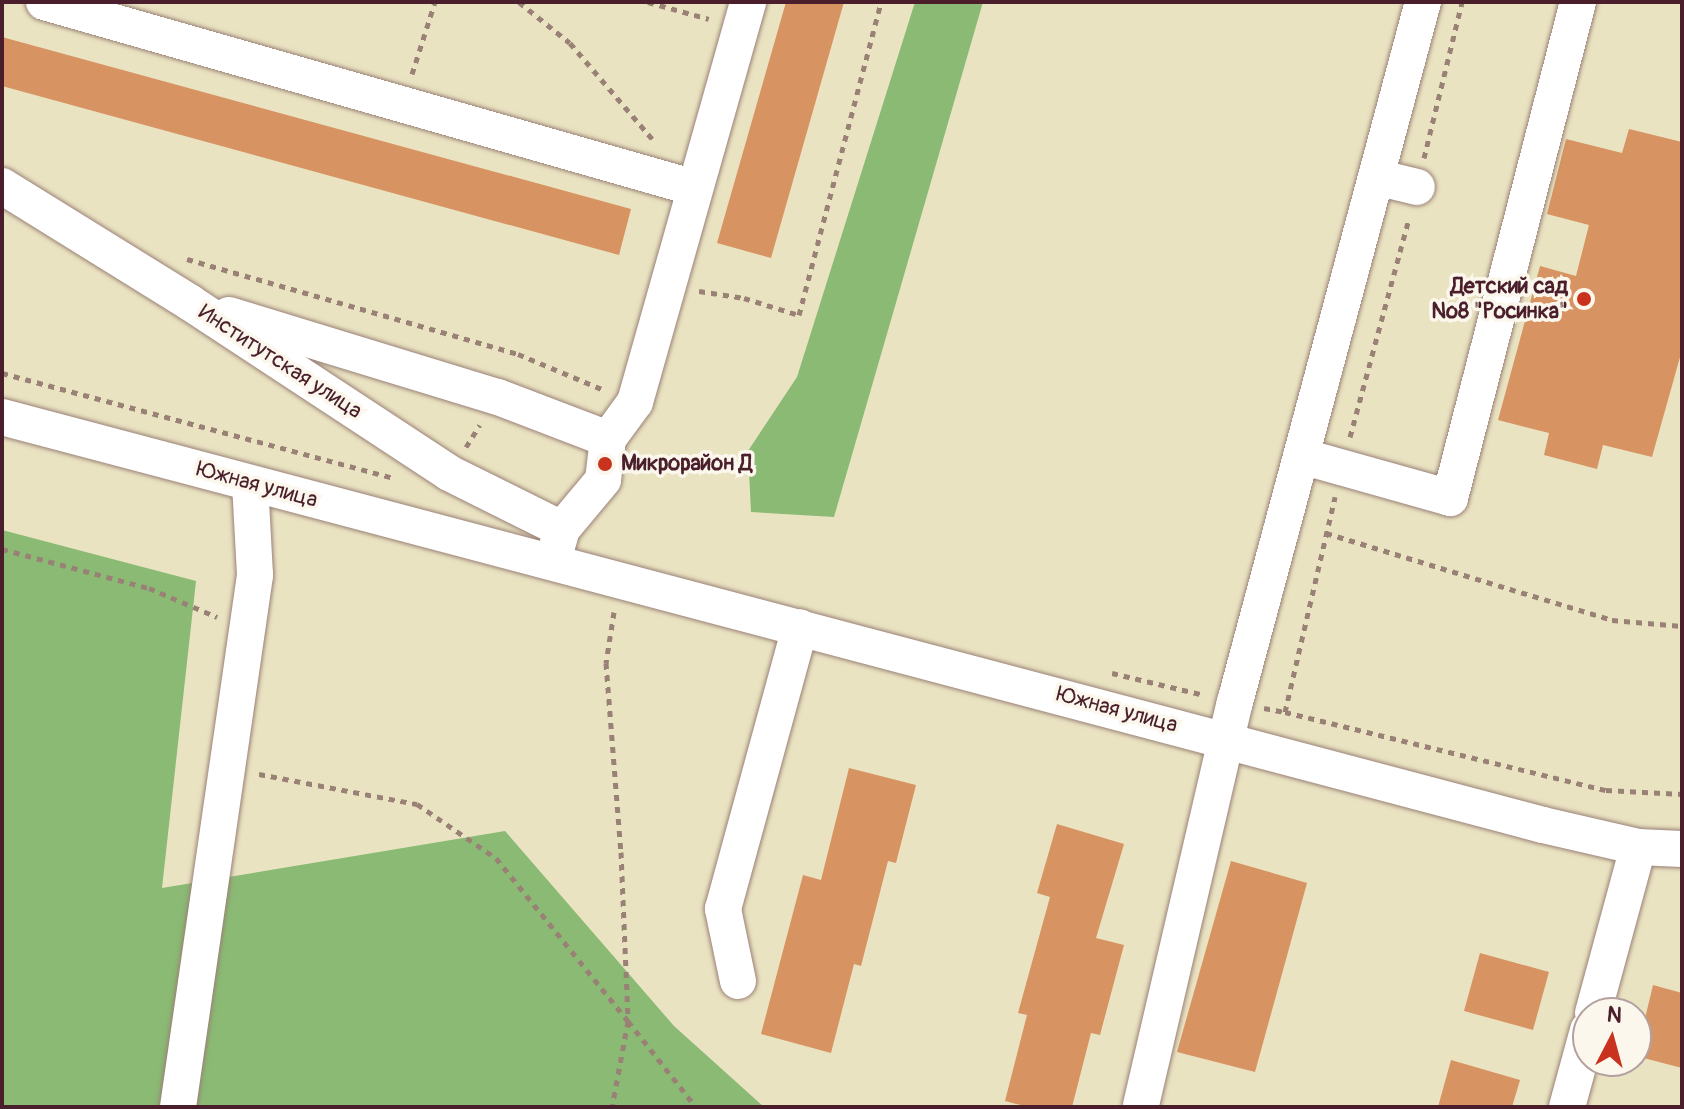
<!DOCTYPE html>
<html>
<head>
<meta charset="utf-8">
<style>
	body { margin:0 }
	#map { position:relative; width:1684px; height:1109px; overflow:hidden; background:#eae3c2; font-family:Pangolin,sans-serif }
	div>[style] { position:absolute }
	.forest>* { inset:0; background:#8aba73 }
	.building>* { inset:0; background:#d79361 }
	.path>* { height:5px; margin-top:-2.5px; transform-origin:0; background:repeating-linear-gradient(90deg,#9a8176 0 6px,transparent 0 12px) }
	.roads { filter:drop-shadow(0 0 2px #9a8176) drop-shadow(0 0 2px #9a8176) }
	.minor>* { height:36px; margin:-18px; padding:0 18px; transform-origin:18px; border-radius:18px; background:#fff }
	.dots>* { width:22px; height:22px; translate:-50% -50%; box-sizing:border-box; border:4px solid #fbf7ec; border-radius:50% }
	span { translate:-50% -50%; white-space:nowrap; text-align:center; line-height:1.15; -webkit-text-stroke:7px #fbf7ec; paint-order:stroke }
	.poi-label { font-size:22px; color:#4a1f2b; font-weight:700 }
	.right { translate:-100% -50%; text-align:right }
	.left { translate:0 -50%; text-align:left }
	.street-label { font-size:22px; color:#4a1f2b }
	.frame { position:absolute; inset:0; border:4px solid #4a1f2b; pointer-events:none }
	.north { position:absolute; left:1572px; top:997px; width:80px; height:80px; box-sizing:border-box; background:#fbf7ec; border:2px solid #b4a19f; border-radius:50%; rotate:6deg; font-size:22px; font-weight:700; line-height:32px; text-align:center; color:#4a1f2b }
	.north::after { content:''; display:block; margin:auto; width:28px; height:36px; background:#c8321e; clip-path:polygon(50% 0,100% 100%,50% 72%,0 100%) }
</style>
</head>
<body>
<div id="map">
	<div class="forest">
		<div style="clip-path:polygon(915px 2px,983px 2px,834px 517px,751px 512px,748px 451px,797px 377px)"></div>
		<div style="clip-path:polygon(2px 530px,196px 581px,162px 888px,505px 831px,674px 1026px,764px 1107px,2px 1107px)"></div>
	</div>
	<div class="building">
		<div style="clip-path:polygon(786px 2px,844px 2px,771px 258px,717px 243px)"></div>
		<div style="clip-path:polygon(2px 37px,631px 209px,619px 255px,2px 86px)"></div>
		<div style="clip-path:polygon(1629px 129px,1682px 142px,1682px 350px,1652px 457px,1603px 445px,1597px 469px,1544px 455px,1549px 433px,1498px 420px,1540px 266px,1576px 276px,1589px 225px,1547px 214px,1566px 139px,1622px 153px)"></div>
		<div style="clip-path:polygon(849px 768px,916px 785px,896px 863px,888px 861px,861px 966px,854px 964px,831px 1053px,761px 1034px,803px 875px,821px 880px)"></div>
		<div style="clip-path:polygon(1057px 824px,1124px 844px,1096px 938px,1124px 945px,1100px 1035px,1091px 1033px,1072px 1107px,1028px 1107px,1005px 1101px,1027px 1015px,1018px 1013px,1050px 897px,1037px 893px)"></div>
		<div style="clip-path:polygon(1231px 861px,1307px 883px,1255px 1072px,1177px 1052px)"></div>
		<div style="clip-path:polygon(1480px 953px,1549px 972px,1533px 1030px,1464px 1011px)"></div>
		<div style="clip-path:polygon(1653px 985px,1682px 993px,1682px 1068px,1636px 1056px)"></div>
		<div style="clip-path:polygon(1451px 1060px,1520px 1080px,1512px 1107px,1438px 1107px)"></div>
	</div>
	<div class="path">
		<div style="left:519px;top:2px;width:65px;rotate:38.8deg"></div>
		<div style="left:570px;top:43px;width:130px;rotate:49.4deg"></div>
		<div style="left:648px;top:2px;width:63px;rotate:15.6deg"></div>
		<div style="left:412px;top:74px;width:76px;rotate:-72.3deg"></div>
		<div style="left:1424px;top:158px;width:161px;rotate:-76.3deg"></div>
		<div style="left:187px;top:259px;width:344px;rotate:16deg"></div>
		<div style="left:518px;top:354px;width:93px;rotate:22.7deg"></div>
		<div style="left:699px;top:291px;width:46px;rotate:8.8deg"></div>
		<div style="left:744px;top:298px;width:58px;rotate:17.2deg"></div>
		<div style="left:799px;top:315px;width:324px;rotate:-75.3deg"></div>
		<div style="left:2px;top:373px;width:406px;rotate:15deg"></div>
		<div style="left:1350px;top:437px;width:227px;rotate:-74.9deg"></div>
		<div style="left:466px;top:447px;width:26px;rotate:-58deg"></div>
		<div style="left:1326px;top:533px;width:299px;rotate:16.9deg"></div>
		<div style="left:1612px;top:620px;width:70px;rotate:4.9deg"></div>
		<div style="left:2px;top:549px;width:152px;rotate:14.9deg"></div>
		<div style="left:149px;top:588px;width:74px;rotate:23.1deg"></div>
		<div style="left:614px;top:612px;width:52px;rotate:98.9deg"></div>
		<div style="left:606px;top:663px;width:190px;rotate:85.5deg"></div>
		<div style="left:621px;top:852px;width:169px;rotate:87.6deg"></div>
		<div style="left:628px;top:1021px;width:110px;rotate:51.7deg"></div>
		<div style="left:1112px;top:673px;width:95px;rotate:13.4deg"></div>
		<div style="left:1264px;top:708px;width:21px;rotate:11deg"></div>
		<div style="left:1285px;top:712px;width:221px;rotate:-76.9deg"></div>
		<div style="left:1285px;top:712px;width:330px;rotate:13.7deg"></div>
		<div style="left:1606px;top:790px;width:76px;rotate:3deg"></div>
		<div style="left:259px;top:774px;width:161px;rotate:10.8deg"></div>
		<div style="left:417px;top:804px;width:96px;rotate:34.4deg"></div>
		<div style="left:496px;top:858px;width:210px;rotate:51deg"></div>
		<div style="left:628px;top:1021px;width:87px;rotate:100.5deg"></div>
	</div>
	<div class="roads">
		<div class="minor">
			<div style="left:44px;top:2px;width:677px;rotate:15.95deg"></div>
			<div style="left:1376px;top:177px;width:42px;rotate:13.7deg"></div>
			<div style="left:2px;top:186px;width:220px;rotate:31.8deg"></div>
			<div style="left:189px;top:302px;width:311px;rotate:33.3deg"></div>
			<div style="left:449px;top:473px;width:126px;rotate:26.4deg"></div>
			<div style="left:229px;top:315px;width:281px;rotate:17deg"></div>
			<div style="left:498px;top:397px;width:118px;rotate:20.9deg"></div>
			<div style="left:608px;top:439px;width:41px;rotate:97deg"></div>
			<div style="left:603px;top:480px;width:64px;rotate:129.9deg"></div>
			<div style="left:562px;top:529px;width:25px;rotate:106deg"></div>
			<div style="left:2px;top:417px;width:1594px;rotate:14.83deg"></div>
			<div style="left:1543px;top:825px;width:98px;rotate:13deg"></div>
			<div style="left:1638px;top:847px;width:44px;rotate:2.6deg"></div>
			<div style="left:608px;top:439px;width:46px;rotate:-53.9deg"></div>
			<div style="left:635px;top:402px;width:416px;rotate:-74.2deg"></div>
			<div style="left:1301px;top:456px;width:155px;rotate:15.7deg"></div>
			<div style="left:1450px;top:498px;width:512px;rotate:-75.53deg"></div>
			<div style="left:738px;top:981px;width:74px;rotate:-101.8deg"></div>
			<div style="left:723px;top:909px;width:292px;rotate:-74.7deg"></div>
			<div style="left:1593px;top:1013px;width:172px;rotate:-74.8deg"></div>
			<div style="left:1141px;top:1105px;width:414px;rotate:-76.9deg"></div>
			<div style="left:1235px;top:702px;width:725px;rotate:-74.97deg"></div>
			<div style="left:178px;top:1107px;width:538px;rotate:-81.76deg"></div>
			<div style="left:255px;top:575px;width:91px;rotate:-93.1deg"></div>
			<div style="left:1567px;top:1107px;width:80px;rotate:-74.7deg"></div>
		</div>
	</div>
	<div class="dots">
		<div style="left:1584px;top:299px;background:#c8321e"></div>
		<div style="left:605px;top:464px;background:#c8321e"></div>
	</div>
	<div class="poi-label">
		<span class="right" style="left:1568px;top:299px">Детский сад<br>№8 "Росинка"</span>
		<span class="left" style="left:621px;top:464px">Микрорайон Д</span>
	</div>
	<div class="street-label">
		<span style="left:280px;top:362px;rotate:33deg">Институтская улица</span>
		<span style="left:257px;top:485px;rotate:15deg">Южная улица</span>
		<span style="left:1117px;top:710px;rotate:15deg">Южная улица</span>
	</div>
	<div class="frame"></div>
	<div class="north">N</div>
</div>
</body>
</html>
